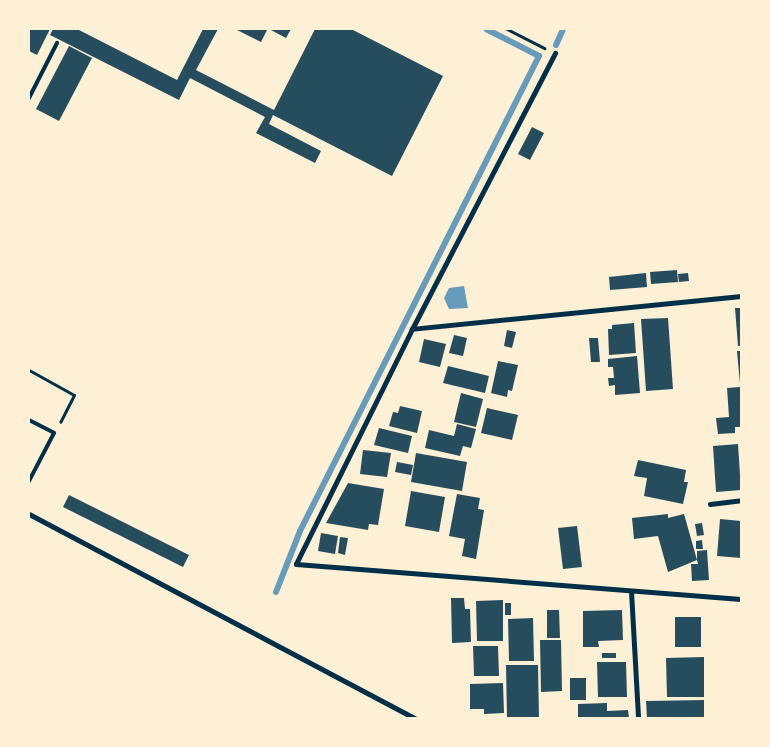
<!DOCTYPE html>
<html>
<head>
<meta charset="utf-8">
<style>
	body { margin:0 }
	#map { position:relative; width:770px; height:747px; overflow:hidden; background:#fdf0d5; font-family:"Archivo Narrow",sans-serif }
	div>[style] { position:absolute }
	.water>* { inset:0; background:#669bbc }
	.stream>* { height:6px; margin:-3px; padding:0 3px; transform-origin:3px; border-radius:3px; background:#669bbc }
	.building>* { inset:0; background:#264d5e }
	.path>* { height:3px; margin:-1.5px; padding:0 1.5px; transform-origin:1.5px; border-radius:1.5px; background:#003049 }
	.service>* { height:4px; margin:-2px; padding:0 2px; transform-origin:2px; border-radius:2px; background:#003049 }
	.minor>* { height:5px; margin:-2.5px; padding:0 2.5px; transform-origin:2.5px; border-radius:2.5px; background:#003049 }
	span { translate:-50% -50%; white-space:nowrap; text-align:center; line-height:1.15; -webkit-text-stroke:5px #fdf0d5; paint-order:stroke }
	.frame { position:absolute; inset:0; border:30px solid #fdf0d5; pointer-events:none }
</style>
</head>
<body>
<div id="map">
	<div class="water">
		<div style="clip-path:polygon(464px 286px,468px 308px,449px 309px,444px 298px,449px 288px)"></div>
	</div>
	<div class="stream">
		<div style="left:556px;top:45px;width:17px;rotate:-66deg"></div>
		<div style="left:276px;top:592px;width:66px;rotate:-68.5deg"></div>
		<div style="left:300px;top:531px;width:532px;rotate:-63.29deg"></div>
		<div style="left:539px;top:56px;width:59px;rotate:-153deg"></div>
	</div>
	<div class="building">
		<div style="clip-path:polygon(29px 29px,50px 29px,37px 55px,29px 51px)"></div>
		<div style="clip-path:polygon(53px 29px,77px 29px,177px 80px,203px 29px,218px 29px,196px 70px,274px 110px,315px 29px,351px 29px,443px 76px,392px 176px,273px 115px,269px 124px,321px 151px,315px 163px,256px 133px,265px 117px,190px 78px,179px 100px,50px 35px)"></div>
		<div style="clip-path:polygon(235px 29px,265px 29px,267px 30px,261px 42px)"></div>
		<div style="clip-path:polygon(269px 29px,291px 29px,286px 38px)"></div>
		<div style="clip-path:polygon(69px 46px,92px 58px,59px 121px,36px 109px)"></div>
		<div style="clip-path:polygon(532px 127px,544px 133px,530px 160px,518px 154px)"></div>
		<div style="clip-path:polygon(677px 270px,678px 282px,651px 284px,650px 272px)"></div>
		<div style="clip-path:polygon(646px 273px,647px 287px,610px 290px,609px 277px)"></div>
		<div style="clip-path:polygon(688px 273px,689px 281px,679px 282px,678px 274px)"></div>
		<div style="clip-path:polygon(735px 308px,741px 308px,741px 346px,738px 346px)"></div>
		<div style="clip-path:polygon(668px 318px,673px 389px,646px 391px,641px 319px)"></div>
		<div style="clip-path:polygon(634px 323px,636px 353px,609px 355px,608px 329px,612px 329px,612px 325px)"></div>
		<div style="clip-path:polygon(507px 330px,516px 332px,512px 348px,504px 346px)"></div>
		<div style="clip-path:polygon(454px 335px,467px 338px,463px 356px,449px 353px)"></div>
		<div style="clip-path:polygon(589px 338px,598px 338px,600px 362px,591px 362px)"></div>
		<div style="clip-path:polygon(424px 339px,446px 344px,440px 367px,419px 362px)"></div>
		<div style="clip-path:polygon(737px 351px,741px 351px,741px 384px,740px 384px)"></div>
		<div style="clip-path:polygon(637px 356px,640px 393px,615px 395px,615px 385px,609px 386px,608px 378px,614px 378px,613px 367px,608px 367px,608px 359px)"></div>
		<div style="clip-path:polygon(498px 361px,518px 365px,512px 391px,508px 390px,507px 397px,491px 393px)"></div>
		<div style="clip-path:polygon(448px 366px,489px 376px,485px 393px,443px 383px)"></div>
		<div style="clip-path:polygon(740px 387px,741px 427px,735px 427px,735px 433px,718px 434px,716px 418px,729px 417px,727px 388px)"></div>
		<div style="clip-path:polygon(461px 393px,483px 399px,476px 427px,454px 422px)"></div>
		<div style="clip-path:polygon(400px 406px,422px 411px,417px 433px,389px 426px,393px 412px,398px 413px)"></div>
		<div style="clip-path:polygon(487px 408px,518px 415px,512px 440px,481px 433px)"></div>
		<div style="clip-path:polygon(457px 424px,476px 429px,471px 448px,463px 446px,460px 456px,425px 448px,429px 430px,454px 436px)"></div>
		<div style="clip-path:polygon(379px 428px,412px 436px,408px 453px,374px 445px)"></div>
		<div style="clip-path:polygon(738px 444px,741px 490px,716px 492px,713px 446px)"></div>
		<div style="clip-path:polygon(363px 450px,391px 453px,387px 477px,360px 474px)"></div>
		<div style="clip-path:polygon(416px 453px,467px 462px,462px 491px,411px 482px)"></div>
		<div style="clip-path:polygon(638px 460px,686px 470px,684px 482px,688px 482px,683px 504px,644px 496px,647px 478px,634px 476px)"></div>
		<div style="clip-path:polygon(397px 462px,413px 465px,411px 475px,395px 472px)"></div>
		<div style="clip-path:polygon(348px 483px,384px 489px,378px 525px,369px 524px,368px 530px,326px 523px)"></div>
		<div style="clip-path:polygon(411px 491px,445px 497px,439px 532px,405px 526px)"></div>
		<div style="clip-path:polygon(457px 494px,480px 498px,478px 509px,484px 510px,476px 559px,462px 556px,465px 539px,449px 536px)"></div>
		<div style="clip-path:polygon(69px 495px,189px 555px,183px 567px,63px 507px)"></div>
		<div style="clip-path:polygon(668px 514px,668px 518px,684px 514px,697px 560px,697px 551px,707px 550px,709px 580px,692px 581px,691px 564px,698px 564px,697px 560px,668px 572px,658px 536px,634px 539px,632px 518px)"></div>
		<div style="clip-path:polygon(720px 519px,741px 521px,741px 558px,717px 556px)"></div>
		<div style="clip-path:polygon(702px 523px,704px 535px,697px 536px,695px 524px)"></div>
		<div style="clip-path:polygon(577px 526px,582px 567px,563px 569px,558px 528px)"></div>
		<div style="clip-path:polygon(321px 533px,338px 536px,335px 554px,318px 551px)"></div>
		<div style="clip-path:polygon(340px 537px,348px 538px,345px 555px,338px 553px)"></div>
		<div style="clip-path:polygon(702px 540px,703px 549px,696px 549px,696px 541px)"></div>
		<div style="clip-path:polygon(451px 598px,464px 598px,465px 609px,470px 609px,471px 642px,452px 643px)"></div>
		<div style="clip-path:polygon(503px 600px,503px 641px,477px 641px,476px 601px)"></div>
		<div style="clip-path:polygon(505px 603px,511px 603px,511px 615px,505px 615px)"></div>
		<div style="clip-path:polygon(547px 610px,559px 610px,560px 638px,547px 638px)"></div>
		<div style="clip-path:polygon(622px 610px,623px 640px,598px 641px,599px 647px,583px 647px,583px 611px)"></div>
		<div style="clip-path:polygon(675px 617px,701px 617px,701px 647px,675px 647px)"></div>
		<div style="clip-path:polygon(533px 618px,534px 661px,509px 661px,508px 619px)"></div>
		<div style="clip-path:polygon(540px 640px,561px 640px,562px 691px,541px 692px)"></div>
		<div style="clip-path:polygon(473px 646px,498px 646px,499px 676px,474px 676px)"></div>
		<div style="clip-path:polygon(602px 653px,616px 653px,616px 658px,602px 658px)"></div>
		<div style="clip-path:polygon(704px 657px,704px 697px,667px 697px,666px 658px)"></div>
		<div style="clip-path:polygon(597px 662px,626px 662px,627px 697px,598px 697px)"></div>
		<div style="clip-path:polygon(506px 665px,538px 665px,539px 718px,507px 718px)"></div>
		<div style="clip-path:polygon(570px 678px,586px 678px,586px 700px,570px 700px)"></div>
		<div style="clip-path:polygon(503px 683px,504px 713px,484px 714px,484px 709px,470px 709px,470px 684px)"></div>
		<div style="clip-path:polygon(704px 700px,704px 718px,647px 718px,646px 701px)"></div>
		<div style="clip-path:polygon(607px 703px,607px 711px,628px 710px,629px 718px,578px 718px,578px 704px)"></div>
	</div>
	<div class="path">
		<div style="left:507px;top:29px;width:42px;rotate:27.2deg"></div>
		<div style="left:29px;top:370px;width:51px;rotate:29.1deg"></div>
		<div style="left:74px;top:395px;width:30px;rotate:117deg"></div>
	</div>
	<div class="service">
		<div style="left:29px;top:98px;width:62px;rotate:-63deg"></div>
		<div style="left:29px;top:420px;width:28px;rotate:27deg"></div>
		<div style="left:54px;top:433px;width:54px;rotate:117.5deg"></div>
	</div>
	<div class="minor">
		<div style="left:741px;top:296px;width:331px;rotate:174.3deg"></div>
		<div style="left:412px;top:329px;width:262px;rotate:116.3deg"></div>
		<div style="left:296px;top:564px;width:446px;rotate:4.5deg"></div>
		<div style="left:412px;top:329px;width:311px;rotate:-62.6deg"></div>
		<div style="left:710px;top:504px;width:31px;rotate:-7deg"></div>
		<div style="left:29px;top:514px;width:437px;rotate:27.9deg"></div>
		<div style="left:631px;top:591px;width:127px;rotate:86.8deg"></div>
	</div>
	<div class="frame"></div>
</div>
</body>
</html>
